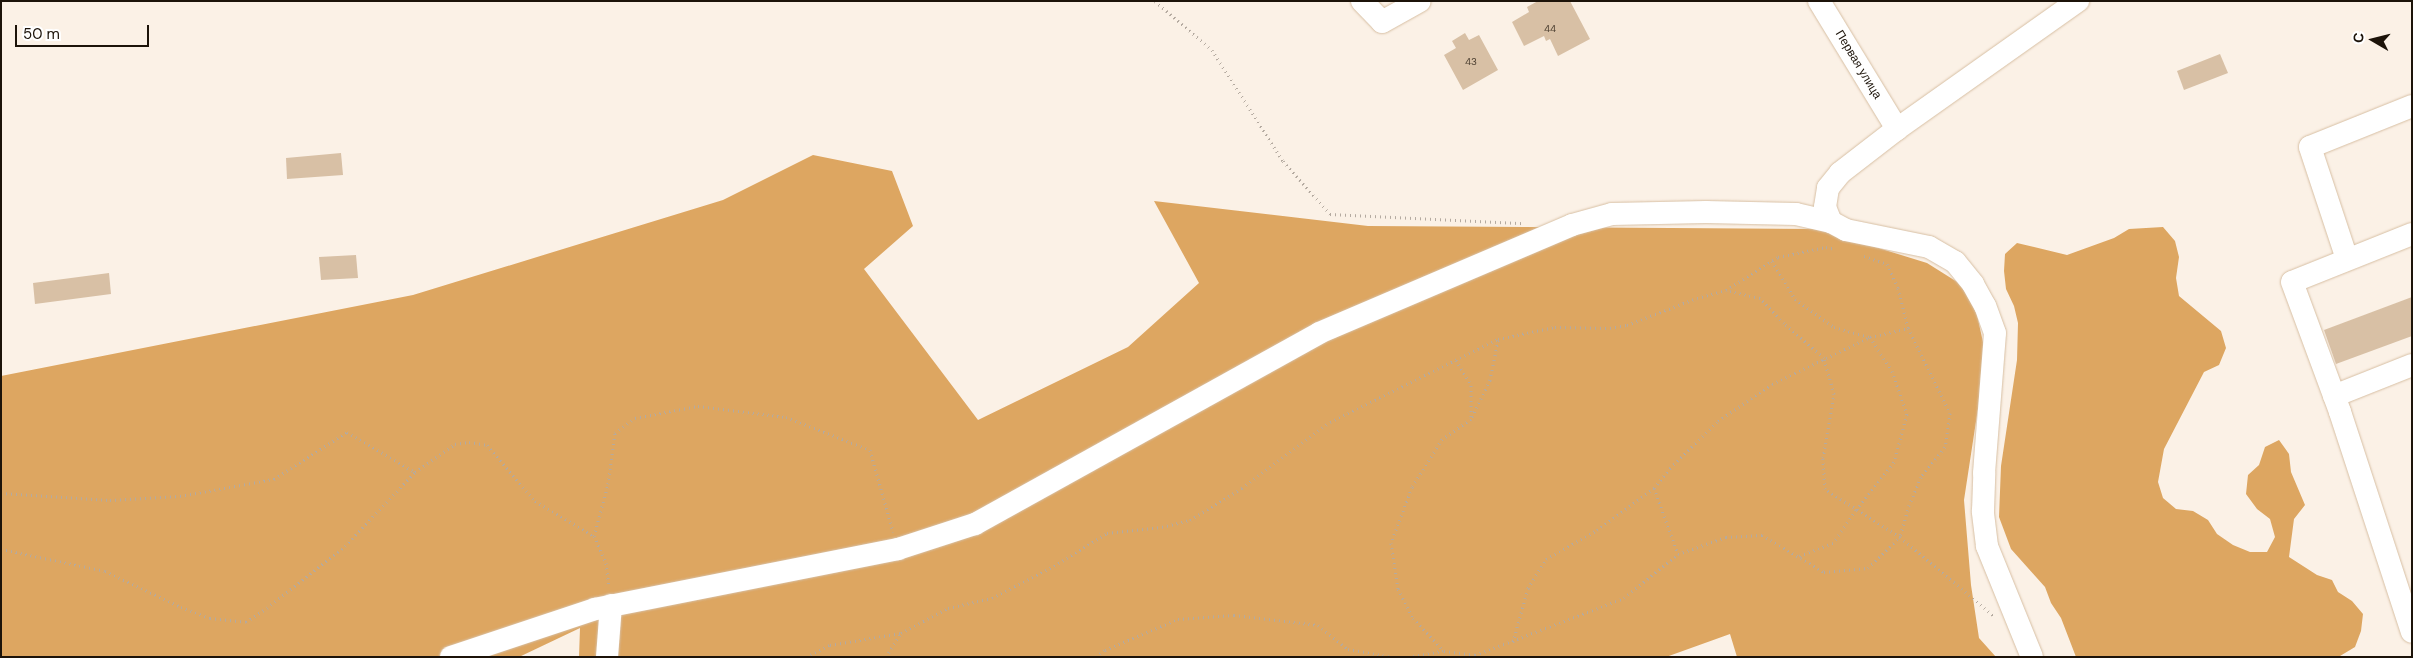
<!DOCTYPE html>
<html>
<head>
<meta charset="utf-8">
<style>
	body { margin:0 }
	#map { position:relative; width:2413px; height:658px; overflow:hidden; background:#fbf1e6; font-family:"DM Sans",sans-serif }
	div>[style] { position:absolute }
	.forest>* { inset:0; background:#dda661 }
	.building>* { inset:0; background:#d8c0a5 }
	.path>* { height:3px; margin-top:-1.5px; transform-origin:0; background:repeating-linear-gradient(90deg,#b4aaa0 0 1px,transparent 0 5px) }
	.roads { filter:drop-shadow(0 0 1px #d7bfa3) drop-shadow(0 0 1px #d7bfa3) }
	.minor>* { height:22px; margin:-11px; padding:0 11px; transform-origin:11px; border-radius:11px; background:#fff }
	span { translate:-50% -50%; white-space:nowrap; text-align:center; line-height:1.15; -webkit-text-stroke:4px #fff; paint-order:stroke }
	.number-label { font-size:10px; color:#4b3e30 }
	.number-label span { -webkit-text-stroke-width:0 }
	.street-label { font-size:12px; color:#1c1309 }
	.frame { position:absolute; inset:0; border:2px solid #1c1309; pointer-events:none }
	.north { position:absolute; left:2348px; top:15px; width:50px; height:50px; -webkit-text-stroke:4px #fff; paint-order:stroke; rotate:278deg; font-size:14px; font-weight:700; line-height:20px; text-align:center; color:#1c1309 }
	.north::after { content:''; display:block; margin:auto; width:18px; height:22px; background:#1c1309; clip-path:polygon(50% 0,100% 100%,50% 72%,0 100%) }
	.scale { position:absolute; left:15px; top:25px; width:134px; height:22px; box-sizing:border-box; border:2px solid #1c1309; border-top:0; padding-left:6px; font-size:15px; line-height:18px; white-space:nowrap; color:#1c1309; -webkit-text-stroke:4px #fff; paint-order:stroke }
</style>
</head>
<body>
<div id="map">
	<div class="forest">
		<div style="clip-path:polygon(813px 155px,892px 171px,913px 226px,864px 269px,978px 420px,1128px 347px,1199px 283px,1154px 201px,1368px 226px,1817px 229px,1927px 263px,1962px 285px,1976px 310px,1986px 356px,1964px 500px,1971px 585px,1979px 638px,1996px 657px,1737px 657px,1730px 634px,1666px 657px,579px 657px,580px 628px,519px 657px,1px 657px,1px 376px,413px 295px,723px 200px)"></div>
		<div style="clip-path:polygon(2163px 227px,2175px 241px,2179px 257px,2176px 278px,2179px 296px,2221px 331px,2226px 348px,2219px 365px,2204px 372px,2164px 449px,2158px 482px,2163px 498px,2176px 509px,2193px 511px,2208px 520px,2217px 534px,2233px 545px,2250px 552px,2267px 552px,2275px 537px,2270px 519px,2257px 509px,2246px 494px,2248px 475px,2259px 465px,2265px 447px,2279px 440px,2289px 454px,2291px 472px,2305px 505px,2294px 519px,2289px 557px,2317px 575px,2332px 580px,2338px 592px,2352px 601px,2363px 614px,2361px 631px,2355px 647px,2340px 656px,2076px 657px,2061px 618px,2051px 603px,2045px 587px,2011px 549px,1999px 517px,2001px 466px,2017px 360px,2018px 323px,2014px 306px,2006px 289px,2004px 271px,2005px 254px,2017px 243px,2067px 255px,2114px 238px,2129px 229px)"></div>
	</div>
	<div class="building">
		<div style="clip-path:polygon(1538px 1px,1570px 1px,1590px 39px,1558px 56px,1550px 39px,1546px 41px,1544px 36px,1524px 46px,1512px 22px,1529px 12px,1527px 7px)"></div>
		<div style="clip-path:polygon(1465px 33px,1469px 40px,1479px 35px,1498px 70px,1463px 90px,1444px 55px,1456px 48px,1452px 41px)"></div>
		<div style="clip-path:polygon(2220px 54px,2228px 73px,2184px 90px,2177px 71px)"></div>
		<div style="clip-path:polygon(341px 153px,343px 175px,287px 179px,286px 158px)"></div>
		<div style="clip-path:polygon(356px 255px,358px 278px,321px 280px,319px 257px)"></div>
		<div style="clip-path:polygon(109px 273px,111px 294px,35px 304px,33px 283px)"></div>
		<div style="clip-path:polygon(2412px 297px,2412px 336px,2336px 364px,2324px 330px)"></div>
	</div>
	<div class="path">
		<div style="left:1155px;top:1px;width:75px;rotate:40.7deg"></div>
		<div style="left:1212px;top:50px;width:132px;rotate:57.4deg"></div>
		<div style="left:1283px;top:161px;width:71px;rotate:48.4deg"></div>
		<div style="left:1330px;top:214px;width:194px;rotate:2.7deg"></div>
		<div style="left:1864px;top:256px;width:24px;rotate:19deg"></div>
		<div style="left:1887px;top:264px;width:26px;rotate:65deg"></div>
		<div style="left:1898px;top:288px;width:41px;rotate:76deg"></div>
		<div style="left:1908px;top:328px;width:95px;rotate:63.7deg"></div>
		<div style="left:1950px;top:413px;width:34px;rotate:98deg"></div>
		<div style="left:1945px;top:447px;width:38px;rotate:129deg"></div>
		<div style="left:1921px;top:477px;width:30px;rotate:113deg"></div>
		<div style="left:1909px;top:505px;width:33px;rotate:106deg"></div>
		<div style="left:1900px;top:537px;width:123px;rotate:40deg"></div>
		<div style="left:1772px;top:261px;width:44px;rotate:58.8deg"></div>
		<div style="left:1795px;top:299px;width:48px;rotate:35.7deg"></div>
		<div style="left:1834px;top:327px;width:37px;rotate:16deg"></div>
		<div style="left:1870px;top:337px;width:39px;rotate:-13deg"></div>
		<div style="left:1498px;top:340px;width:41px;rotate:101.3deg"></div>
		<div style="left:1490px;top:380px;width:43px;rotate:116deg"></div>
		<div style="left:1471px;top:419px;width:35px;rotate:145deg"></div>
		<div style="left:1442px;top:439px;width:57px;rotate:122deg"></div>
		<div style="left:1412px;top:487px;width:60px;rotate:110.6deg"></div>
		<div style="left:1391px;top:543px;width:47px;rotate:81.3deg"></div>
		<div style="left:1398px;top:589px;width:33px;rotate:63deg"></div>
		<div style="left:1413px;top:618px;width:45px;rotate:46.8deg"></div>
		<div style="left:1444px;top:651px;width:31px;rotate:7deg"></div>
		<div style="left:1475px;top:655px;width:160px;rotate:-20.9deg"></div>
		<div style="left:1624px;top:598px;width:70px;rotate:-39.2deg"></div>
		<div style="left:1678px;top:554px;width:51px;rotate:-19.5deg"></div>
		<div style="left:1726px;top:537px;width:36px;rotate:-3deg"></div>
		<div style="left:1762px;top:535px;width:72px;rotate:30.8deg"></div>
		<div style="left:1824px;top:572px;width:44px;rotate:-5.2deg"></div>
		<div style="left:1868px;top:568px;width:45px;rotate:-44.1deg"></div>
		<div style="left:1900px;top:537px;width:89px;rotate:-147.4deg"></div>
		<div style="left:1825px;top:489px;width:31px;rotate:-94deg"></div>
		<div style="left:1823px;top:458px;width:65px;rotate:-80.2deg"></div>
		<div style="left:1834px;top:394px;width:37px;rotate:-106deg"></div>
		<div style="left:1824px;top:358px;width:53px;rotate:-138.8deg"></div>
		<div style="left:1784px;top:323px;width:35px;rotate:-134deg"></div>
		<div style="left:1760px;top:298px;width:35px;rotate:-167deg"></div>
		<div style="left:1456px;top:360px;width:29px;rotate:59deg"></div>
		<div style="left:1471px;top:385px;width:33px;rotate:90deg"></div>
		<div style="left:1654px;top:488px;width:70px;rotate:70deg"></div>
		<div style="left:1px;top:493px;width:109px;rotate:3.7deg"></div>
		<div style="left:110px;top:500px;width:70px;rotate:-3.3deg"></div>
		<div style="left:180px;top:496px;width:96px;rotate:-10.3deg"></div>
		<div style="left:274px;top:479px;width:87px;rotate:-32.8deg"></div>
		<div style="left:347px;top:432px;width:79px;rotate:30.5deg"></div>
		<div style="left:594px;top:536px;width:54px;rotate:-74.9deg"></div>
		<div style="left:608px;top:484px;width:51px;rotate:-82.2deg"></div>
		<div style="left:615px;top:433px;width:25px;rotate:-37deg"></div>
		<div style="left:635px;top:418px;width:64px;rotate:-10.8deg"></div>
		<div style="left:698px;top:406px;width:89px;rotate:7.1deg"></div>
		<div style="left:786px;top:417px;width:90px;rotate:21.4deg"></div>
		<div style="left:870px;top:450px;width:85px;rotate:74.3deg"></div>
		<div style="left:1px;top:549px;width:106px;rotate:11.9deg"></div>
		<div style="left:105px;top:571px;width:84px;rotate:25.3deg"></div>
		<div style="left:181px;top:607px;width:31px;rotate:21deg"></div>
		<div style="left:210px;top:618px;width:36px;rotate:6deg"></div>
		<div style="left:246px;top:622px;width:25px;rotate:-34deg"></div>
		<div style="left:267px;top:608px;width:100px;rotate:-38.5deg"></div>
		<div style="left:345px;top:546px;width:102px;rotate:-46.6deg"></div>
		<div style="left:415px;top:472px;width:49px;rotate:-35deg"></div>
		<div style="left:455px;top:444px;width:14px;rotate:-8deg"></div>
		<div style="left:469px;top:442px;width:18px;rotate:9deg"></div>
		<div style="left:487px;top:445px;width:74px;rotate:49.4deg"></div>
		<div style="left:535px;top:501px;width:69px;rotate:30.7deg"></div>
		<div style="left:594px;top:536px;width:30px;rotate:66deg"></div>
		<div style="left:606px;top:563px;width:23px;rotate:83deg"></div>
		<div style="left:1513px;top:642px;width:56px;rotate:-74.5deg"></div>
		<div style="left:1528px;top:588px;width:34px;rotate:-58deg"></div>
		<div style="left:1546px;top:559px;width:59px;rotate:-29.6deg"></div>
		<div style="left:1597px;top:530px;width:71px;rotate:-36.4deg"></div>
		<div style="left:1654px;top:488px;width:26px;rotate:-51deg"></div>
		<div style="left:1670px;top:468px;width:67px;rotate:-44.4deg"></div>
		<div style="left:1718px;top:421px;width:65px;rotate:-34.4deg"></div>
		<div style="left:1772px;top:384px;width:109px;rotate:-25.6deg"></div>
		<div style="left:1870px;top:337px;width:40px;rotate:57.1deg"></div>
		<div style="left:1892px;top:371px;width:46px;rotate:70.8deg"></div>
		<div style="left:1907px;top:414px;width:50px;rotate:105.2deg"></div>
		<div style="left:1894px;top:462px;width:61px;rotate:128.4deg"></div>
		<div style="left:1856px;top:510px;width:40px;rotate:124.9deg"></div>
		<div style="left:1833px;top:543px;width:36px;rotate:159deg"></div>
		<div style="left:806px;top:657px;width:27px;rotate:-27deg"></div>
		<div style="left:830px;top:645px;width:72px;rotate:-9.6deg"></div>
		<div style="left:901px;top:633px;width:53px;rotate:-28deg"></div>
		<div style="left:948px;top:608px;width:45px;rotate:-12.8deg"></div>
		<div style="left:992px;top:598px;width:70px;rotate:-27.3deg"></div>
		<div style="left:1054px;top:566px;width:62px;rotate:-31.9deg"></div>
		<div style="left:1107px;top:533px;width:55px;rotate:-6.2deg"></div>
		<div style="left:1162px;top:527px;width:29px;rotate:-14deg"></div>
		<div style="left:1190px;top:520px;width:61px;rotate:-31.6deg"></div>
		<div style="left:1242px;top:488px;width:110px;rotate:-36.9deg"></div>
		<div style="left:1330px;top:422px;width:187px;rotate:-26.3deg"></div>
		<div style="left:1498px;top:339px;width:58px;rotate:-11.9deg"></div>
		<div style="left:1555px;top:327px;width:55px;rotate:1deg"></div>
		<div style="left:1610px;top:328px;width:17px;rotate:-10deg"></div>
		<div style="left:1627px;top:325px;width:75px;rotate:-21.1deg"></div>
		<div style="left:1697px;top:298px;width:30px;rotate:-15deg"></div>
		<div style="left:1726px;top:290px;width:62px;rotate:-32.4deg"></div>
		<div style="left:1778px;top:257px;width:49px;rotate:-11.8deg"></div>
		<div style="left:1826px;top:247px;width:10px;rotate:11deg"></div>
		<div style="left:886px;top:657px;width:28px;rotate:-58deg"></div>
		<div style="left:1096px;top:657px;width:11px;rotate:-38deg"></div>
		<div style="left:1105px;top:650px;width:79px;rotate:-23deg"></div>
		<div style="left:1178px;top:619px;width:56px;rotate:-4.1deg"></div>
		<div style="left:1234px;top:615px;width:85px;rotate:6.8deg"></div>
		<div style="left:1318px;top:625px;width:38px;rotate:39deg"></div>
		<div style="left:1348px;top:649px;width:45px;rotate:10.3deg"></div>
		<div style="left:1408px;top:657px;width:36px;rotate:-10deg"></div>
	</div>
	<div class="roads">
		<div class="minor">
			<div style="left:1362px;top:1px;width:29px;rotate:46deg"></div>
			<div style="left:1382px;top:22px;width:43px;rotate:-28.9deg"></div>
			<div style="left:1819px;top:1px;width:150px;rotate:58.6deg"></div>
			<div style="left:2412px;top:234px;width:129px;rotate:158.2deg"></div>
			<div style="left:2292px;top:282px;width:139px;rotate:69.7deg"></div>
			<div style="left:2340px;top:412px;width:231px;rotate:71.9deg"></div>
			<div style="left:2347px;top:259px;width:118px;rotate:-108.3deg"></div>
			<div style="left:2310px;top:147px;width:110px;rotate:-21.9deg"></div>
			<div style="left:2334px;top:396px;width:84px;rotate:-21.7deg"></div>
			<div style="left:451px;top:657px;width:152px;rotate:-18.4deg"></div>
			<div style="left:595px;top:609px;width:309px;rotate:-11.2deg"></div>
			<div style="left:898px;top:549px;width:81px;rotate:-18deg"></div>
			<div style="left:975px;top:524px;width:393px;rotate:-29deg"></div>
			<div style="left:1319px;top:333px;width:275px;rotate:-23.1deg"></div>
			<div style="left:1572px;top:225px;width:41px;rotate:-15.4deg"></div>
			<div style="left:1612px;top:214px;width:94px;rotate:-1.2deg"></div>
			<div style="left:1706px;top:212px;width:90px;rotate:1.3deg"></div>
			<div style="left:1796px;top:214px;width:36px;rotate:13deg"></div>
			<div style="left:607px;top:657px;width:52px;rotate:-85.6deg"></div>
			<div style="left:2032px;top:657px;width:120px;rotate:-112.1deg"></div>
			<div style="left:1987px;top:546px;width:35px;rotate:-97deg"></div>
			<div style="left:1983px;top:511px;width:38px;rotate:-88deg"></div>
			<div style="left:1984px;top:473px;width:140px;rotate:-85.5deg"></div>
			<div style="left:1995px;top:333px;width:29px;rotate:-110deg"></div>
			<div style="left:1985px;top:306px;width:25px;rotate:-119deg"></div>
			<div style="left:1973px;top:284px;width:28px;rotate:-129deg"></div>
			<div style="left:1955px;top:262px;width:30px;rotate:-150deg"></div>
			<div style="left:1929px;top:247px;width:85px;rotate:-168.4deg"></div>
			<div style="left:1846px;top:230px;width:17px;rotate:-152deg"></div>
			<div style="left:1831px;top:222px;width:16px;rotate:-112deg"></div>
			<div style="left:1825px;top:207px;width:19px;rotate:-81deg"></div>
			<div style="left:1828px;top:188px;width:19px;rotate:-51deg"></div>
			<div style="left:1840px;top:173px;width:72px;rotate:-37.7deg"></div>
			<div style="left:1897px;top:129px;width:222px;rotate:-35.3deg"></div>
		</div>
	</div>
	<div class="number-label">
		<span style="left:1550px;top:29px">44</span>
		<span style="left:1471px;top:62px">43</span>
	</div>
	<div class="street-label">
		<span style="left:1858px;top:65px;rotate:59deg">Первая улица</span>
	</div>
	<div class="frame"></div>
	<div class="north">С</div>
	<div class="scale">50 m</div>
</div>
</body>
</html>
